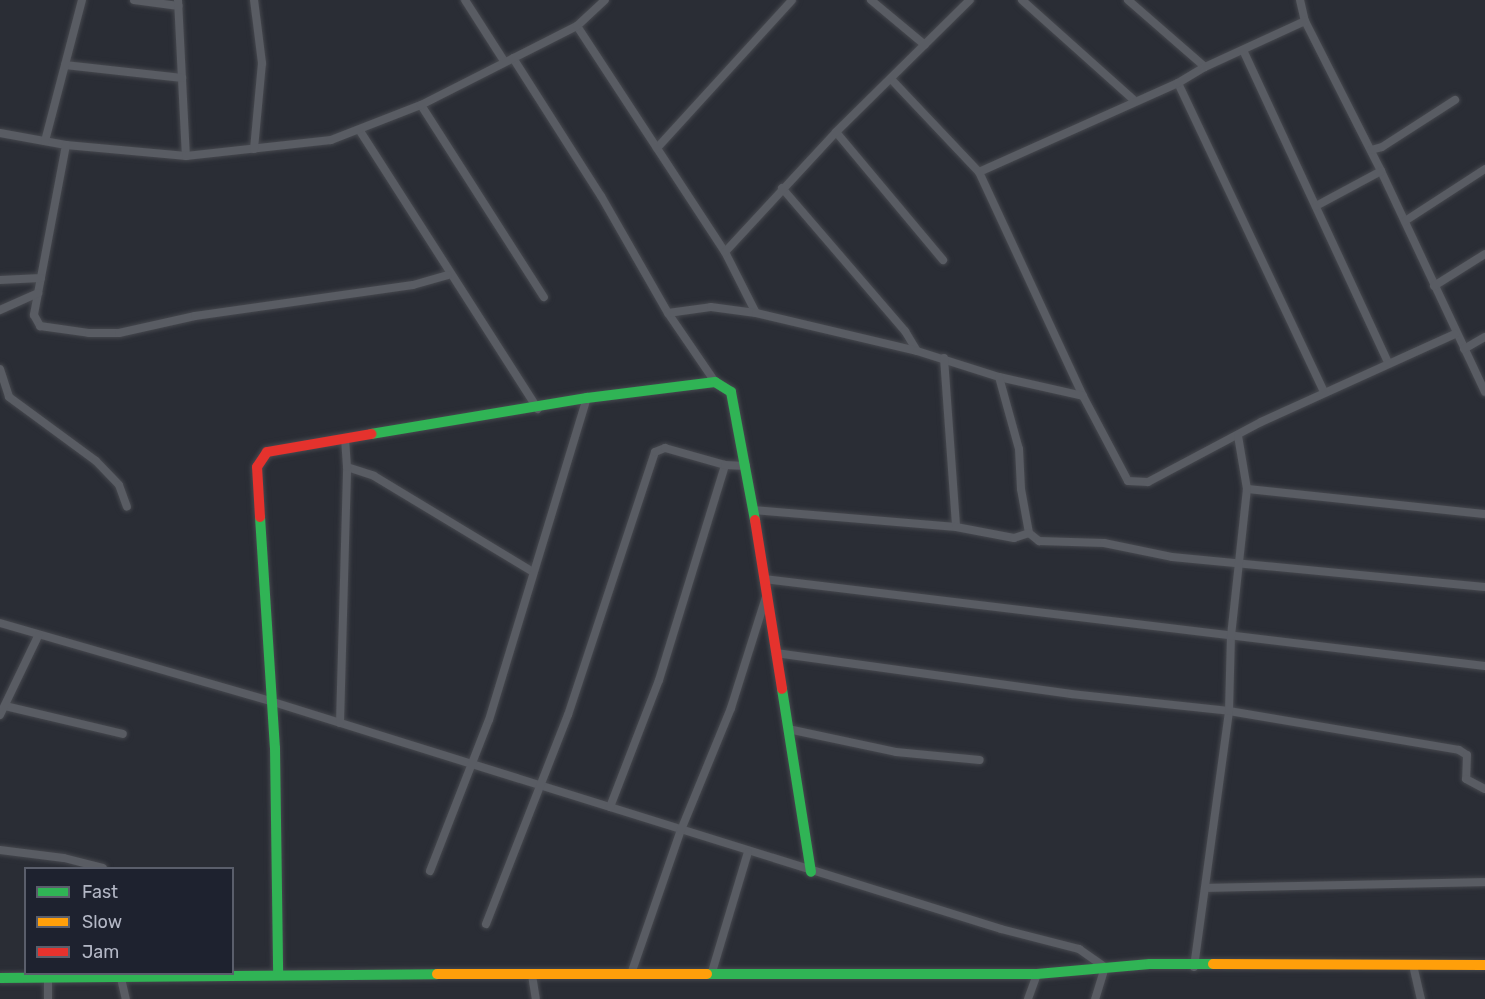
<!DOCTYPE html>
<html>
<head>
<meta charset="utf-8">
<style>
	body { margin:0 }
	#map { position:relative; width:1485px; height:999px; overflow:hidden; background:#2a2d35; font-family:Rubik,sans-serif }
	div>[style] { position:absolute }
	.roads { filter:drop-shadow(0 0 2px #46484e) drop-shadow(0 0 2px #46484e) }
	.street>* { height:8px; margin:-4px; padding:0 4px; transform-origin:4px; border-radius:4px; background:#595c63 }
	.fast>* { height:10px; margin:-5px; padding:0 5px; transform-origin:5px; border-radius:5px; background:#30b455 }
	.slow>* { height:10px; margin:-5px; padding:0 5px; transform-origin:5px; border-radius:5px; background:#ff9f0a }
	.jam>* { height:10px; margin:-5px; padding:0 5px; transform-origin:5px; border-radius:5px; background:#e5322d }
	span { translate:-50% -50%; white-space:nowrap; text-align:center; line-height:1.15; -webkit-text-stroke:4.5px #1e222f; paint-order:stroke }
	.legend { position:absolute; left:24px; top:867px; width:210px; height:108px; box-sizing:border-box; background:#1e222f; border:2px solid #5a5e6b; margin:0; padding:8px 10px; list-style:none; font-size:18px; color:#b4b8c6 }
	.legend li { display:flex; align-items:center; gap:12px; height:30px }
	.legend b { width:30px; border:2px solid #5a5e6b }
</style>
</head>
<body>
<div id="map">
	<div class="roads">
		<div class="street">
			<div style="left:134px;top:0;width:45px;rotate:7.6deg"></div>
			<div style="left:178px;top:0;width:156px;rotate:87.1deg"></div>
			<div style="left:465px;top:0;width:72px;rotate:57.4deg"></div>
			<div style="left:871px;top:0;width:70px;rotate:39.8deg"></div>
			<div style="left:1022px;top:0;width:150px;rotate:41.8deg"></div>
			<div style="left:1128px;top:0;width:102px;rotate:41deg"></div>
			<div style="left:1300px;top:0;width:22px;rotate:77deg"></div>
			<div style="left:1305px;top:21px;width:168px;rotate:63.1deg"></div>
			<div style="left:1381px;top:171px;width:244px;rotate:64.8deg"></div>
			<div style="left:577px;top:26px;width:270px;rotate:56.8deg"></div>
			<div style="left:725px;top:252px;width:68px;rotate:63.1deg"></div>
			<div style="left:1243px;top:50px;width:345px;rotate:65.1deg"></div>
			<div style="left:513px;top:58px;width:164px;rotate:57.5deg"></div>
			<div style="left:601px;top:196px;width:135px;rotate:60.2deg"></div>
			<div style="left:668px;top:313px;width:83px;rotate:55.7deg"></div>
			<div style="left:65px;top:65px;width:118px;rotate:6.3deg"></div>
			<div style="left:891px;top:79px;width:128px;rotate:46.6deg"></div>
			<div style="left:979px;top:172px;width:247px;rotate:65.1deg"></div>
			<div style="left:1083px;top:396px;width:96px;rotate:62.1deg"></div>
			<div style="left:1128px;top:481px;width:20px;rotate:3deg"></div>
			<div style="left:1148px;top:482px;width:128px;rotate:-28deg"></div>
			<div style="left:1261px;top:422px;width:213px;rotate:-24.4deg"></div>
			<div style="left:1178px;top:83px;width:342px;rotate:64.7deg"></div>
			<div style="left:421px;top:105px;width:228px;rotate:57.4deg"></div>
			<div style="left:360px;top:131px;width:330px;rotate:57.4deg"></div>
			<div style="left:836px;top:132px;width:167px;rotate:50.1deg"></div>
			<div style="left:0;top:133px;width:67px;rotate:10.3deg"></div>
			<div style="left:66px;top:145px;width:121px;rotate:5.2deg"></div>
			<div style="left:186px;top:156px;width:146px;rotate:-6.3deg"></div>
			<div style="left:331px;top:140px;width:97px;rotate:-21.3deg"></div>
			<div style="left:421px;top:105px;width:175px;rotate:-26.9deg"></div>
			<div style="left:577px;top:26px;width:38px;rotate:-43deg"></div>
			<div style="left:45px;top:141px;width:146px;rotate:-75.3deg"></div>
			<div style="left:66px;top:145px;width:173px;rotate:100.7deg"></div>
			<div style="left:34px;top:315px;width:13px;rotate:61deg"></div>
			<div style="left:40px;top:326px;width:49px;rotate:8.1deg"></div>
			<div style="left:89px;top:333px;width:30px"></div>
			<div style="left:119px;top:333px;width:78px;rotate:-12.6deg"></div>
			<div style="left:195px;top:316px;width:220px;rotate:-8.1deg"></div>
			<div style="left:413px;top:285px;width:36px;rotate:-16deg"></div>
			<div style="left:657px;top:148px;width:200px;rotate:-47.6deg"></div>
			<div style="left:254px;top:149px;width:86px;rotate:-84.7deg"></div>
			<div style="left:262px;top:63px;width:64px;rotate:-97.2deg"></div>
			<div style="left:1371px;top:150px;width:11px;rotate:-15deg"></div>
			<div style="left:1382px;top:147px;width:87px;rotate:-32.8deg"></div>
			<div style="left:979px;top:172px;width:218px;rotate:-24.1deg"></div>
			<div style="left:1178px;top:83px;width:31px;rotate:-31deg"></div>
			<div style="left:1205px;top:67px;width:110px;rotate:-24.7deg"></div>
			<div style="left:782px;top:188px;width:189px;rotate:49.3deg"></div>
			<div style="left:905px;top:331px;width:23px;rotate:59deg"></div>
			<div style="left:1316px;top:206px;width:74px;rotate:-28.3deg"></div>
			<div style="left:1405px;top:221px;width:95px;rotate:-33deg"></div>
			<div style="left:725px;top:252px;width:163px;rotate:-47.2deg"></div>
			<div style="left:836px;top:132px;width:188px;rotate:-44.6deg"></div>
			<div style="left:0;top:280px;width:41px;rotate:-2.8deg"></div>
			<div style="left:1434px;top:286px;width:60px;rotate:-32.1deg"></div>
			<div style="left:0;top:310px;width:42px;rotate:-24.1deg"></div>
			<div style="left:668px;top:313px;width:43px;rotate:-7.9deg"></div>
			<div style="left:711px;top:307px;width:45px;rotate:7.6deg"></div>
			<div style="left:756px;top:313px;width:165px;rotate:13.3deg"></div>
			<div style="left:917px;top:351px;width:86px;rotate:17.6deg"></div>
			<div style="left:999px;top:377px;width:86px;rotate:12.7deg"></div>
			<div style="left:1464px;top:349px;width:24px;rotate:-30deg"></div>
			<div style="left:944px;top:358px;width:169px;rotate:85.9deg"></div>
			<div style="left:0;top:369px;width:29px;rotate:72deg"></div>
			<div style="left:9px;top:397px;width:108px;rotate:36.3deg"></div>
			<div style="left:96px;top:461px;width:33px;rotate:46deg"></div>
			<div style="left:119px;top:485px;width:23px;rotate:70deg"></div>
			<div style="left:999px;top:377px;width:75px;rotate:74.5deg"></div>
			<div style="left:1019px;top:449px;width:40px;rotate:87.1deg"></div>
			<div style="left:1021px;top:489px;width:45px;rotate:79.7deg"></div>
			<div style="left:1029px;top:533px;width:13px;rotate:39deg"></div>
			<div style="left:1039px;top:541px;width:65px;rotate:1.8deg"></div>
			<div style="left:1104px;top:543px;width:69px;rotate:11.6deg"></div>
			<div style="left:1172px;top:557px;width:314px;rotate:5.5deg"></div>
			<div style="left:347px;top:467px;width:28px;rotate:18deg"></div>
			<div style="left:374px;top:476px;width:186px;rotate:31.1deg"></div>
			<div style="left:1247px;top:489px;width:239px;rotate:6deg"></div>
			<div style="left:753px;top:510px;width:204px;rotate:4.8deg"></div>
			<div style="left:956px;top:527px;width:59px;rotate:10.7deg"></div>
			<div style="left:1014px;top:538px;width:16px;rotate:-18deg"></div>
			<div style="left:764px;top:579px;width:726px;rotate:6.88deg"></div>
			<div style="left:0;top:623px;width:281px;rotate:16.1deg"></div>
			<div style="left:270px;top:701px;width:766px;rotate:17.32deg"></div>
			<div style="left:1001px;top:929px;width:81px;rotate:14.4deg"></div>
			<div style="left:1079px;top:949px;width:32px;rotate:35deg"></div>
			<div style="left:1105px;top:967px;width:34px;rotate:107deg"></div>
			<div style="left:776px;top:653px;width:298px;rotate:7.9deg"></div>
			<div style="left:1071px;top:694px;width:159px;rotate:6.1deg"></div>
			<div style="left:1229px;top:711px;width:233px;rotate:9.6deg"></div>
			<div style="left:1459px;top:750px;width:9px;rotate:32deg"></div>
			<div style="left:1467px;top:755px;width:24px;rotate:92deg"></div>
			<div style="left:1466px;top:779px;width:21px;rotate:28deg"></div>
			<div style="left:5px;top:706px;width:121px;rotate:13.3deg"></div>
			<div style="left:0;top:715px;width:88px;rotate:-64.3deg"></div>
			<div style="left:340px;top:723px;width:256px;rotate:-88.4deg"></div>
			<div style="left:347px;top:467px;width:26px;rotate:-94deg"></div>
			<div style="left:788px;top:729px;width:110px;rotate:12deg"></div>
			<div style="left:896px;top:752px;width:84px;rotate:5.4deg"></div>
			<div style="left:610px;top:807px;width:136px;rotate:-68.9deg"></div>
			<div style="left:659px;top:680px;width:225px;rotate:-72.9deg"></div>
			<div style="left:0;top:850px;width:64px;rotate:7.1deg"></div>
			<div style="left:64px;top:858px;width:40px;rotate:14.4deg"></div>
			<div style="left:430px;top:871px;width:162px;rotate:-68.7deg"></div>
			<div style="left:489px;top:720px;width:337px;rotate:-73.1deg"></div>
			<div style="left:1206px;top:888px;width:279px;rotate:-1.2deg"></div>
			<div style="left:486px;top:924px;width:225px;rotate:-68.6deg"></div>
			<div style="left:568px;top:715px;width:277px;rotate:-71.7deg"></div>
			<div style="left:655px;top:452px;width:11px;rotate:-22deg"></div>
			<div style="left:665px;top:448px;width:62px;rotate:15.8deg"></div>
			<div style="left:725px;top:465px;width:21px;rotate:3deg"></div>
			<div style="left:1413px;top:965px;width:35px;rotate:77deg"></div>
			<div style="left:1194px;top:967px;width:258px;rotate:-82.2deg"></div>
			<div style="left:1229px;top:711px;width:75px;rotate:-88.5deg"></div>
			<div style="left:1231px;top:636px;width:148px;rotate:-83.8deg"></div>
			<div style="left:1247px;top:489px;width:54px;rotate:-99.6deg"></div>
			<div style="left:712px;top:972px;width:125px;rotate:-73.3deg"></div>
			<div style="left:120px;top:974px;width:26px;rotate:77deg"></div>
			<div style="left:631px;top:974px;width:152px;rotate:-70.9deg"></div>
			<div style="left:681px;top:830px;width:132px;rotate:-67.7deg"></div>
			<div style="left:731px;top:708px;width:116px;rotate:-72.5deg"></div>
			<div style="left:532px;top:975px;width:24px;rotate:81deg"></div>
			<div style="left:48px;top:977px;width:22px;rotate:90deg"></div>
			<div style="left:1028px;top:999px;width:27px;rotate:-70deg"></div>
		</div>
		<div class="fast">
			<div style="left:371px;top:434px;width:219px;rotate:-9.5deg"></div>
			<div style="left:587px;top:398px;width:129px;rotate:-7.1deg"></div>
			<div style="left:715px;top:382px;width:19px;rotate:32deg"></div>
			<div style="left:731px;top:392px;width:130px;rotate:79.4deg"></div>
			<div style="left:260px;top:517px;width:231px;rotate:86.3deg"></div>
			<div style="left:275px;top:748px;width:226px;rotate:89.2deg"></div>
			<div style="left:782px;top:689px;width:185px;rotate:81deg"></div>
			<div style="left:707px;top:974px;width:330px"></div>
			<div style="left:1037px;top:974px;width:113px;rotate:-5.1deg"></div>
			<div style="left:1150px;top:964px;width:63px"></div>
			<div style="left:0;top:978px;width:437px;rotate:-0.5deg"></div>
		</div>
		<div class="slow">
			<div style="left:1213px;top:964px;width:272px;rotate:0.2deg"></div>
			<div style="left:437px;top:974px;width:270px"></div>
		</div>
		<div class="jam">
			<div style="left:260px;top:517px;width:50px;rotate:-93.4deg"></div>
			<div style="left:257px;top:467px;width:18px;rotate:-56deg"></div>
			<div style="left:267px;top:452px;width:106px;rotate:-9.8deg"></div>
			<div style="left:755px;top:520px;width:171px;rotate:80.9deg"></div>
		</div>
	</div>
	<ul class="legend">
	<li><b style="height:8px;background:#30b455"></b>Fast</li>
	<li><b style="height:8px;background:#ff9f0a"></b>Slow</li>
	<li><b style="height:8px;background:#e5322d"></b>Jam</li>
	</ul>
</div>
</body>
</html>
